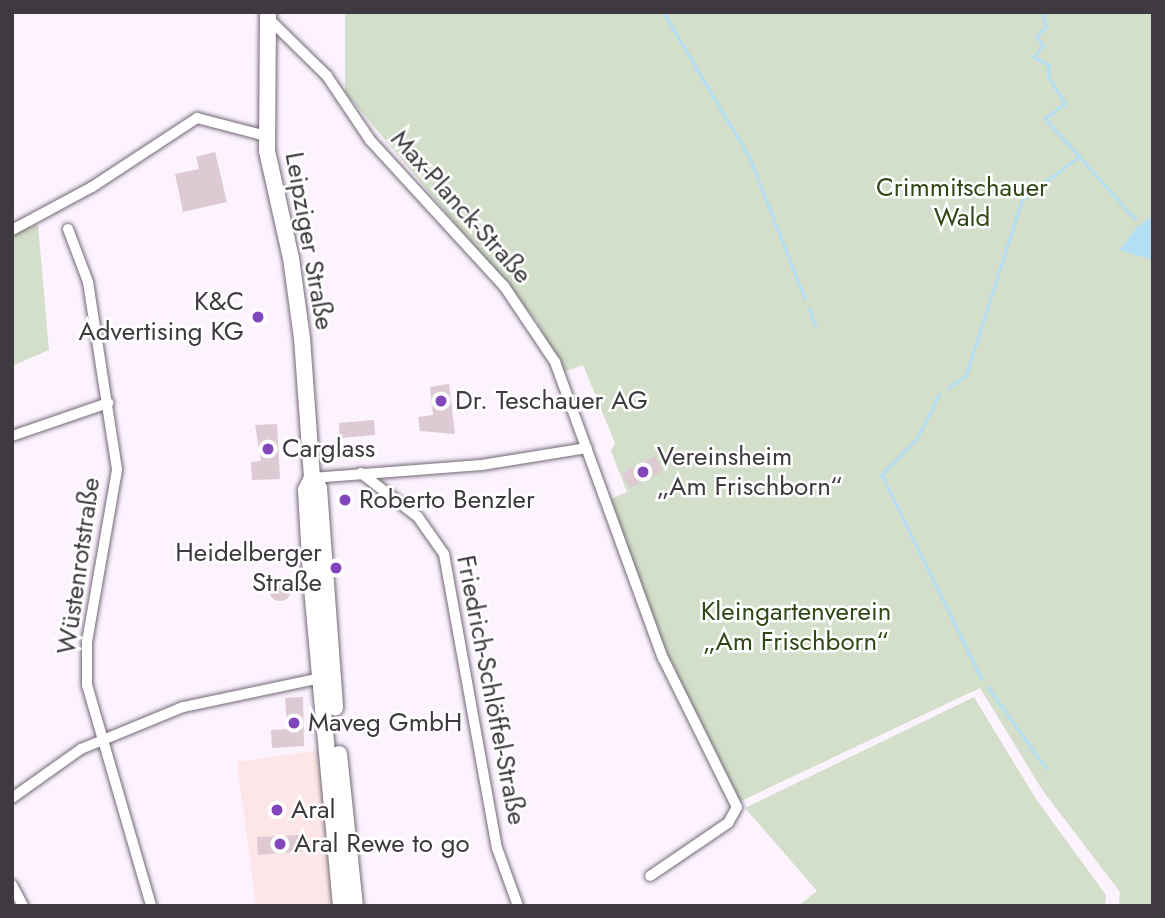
<!DOCTYPE html>
<html>
<head>
<meta charset="utf-8">
<style>
	body { margin:0 }
	#map { position:relative; width:1165px; height:918px; overflow:hidden; background:#fcf3ff; font-family:Jost,sans-serif }
	div>[style] { position:absolute }
	.commercial>* { inset:0; background:#fce6e7 }
	.green>* { inset:0; background:#d3dfca }
	.water>* { inset:0; background:#b4def3 }
	.stream>* { height:2.5px; margin:-1.25px; padding:0 1.25px; transform-origin:1.25px; border-radius:1.25px; background:#b4def3 }
	.building>* { inset:0; background:#ddcad2 }
	.round { border-radius:50% }
	.roads { filter:drop-shadow(0 0 2px #736976) drop-shadow(0 0 2px #736976) }
	.minor>* { height:10px; margin:-5px; padding:0 5px; transform-origin:5px; border-radius:5px; background:#fff }
	.primary>* { height:16px; margin:-8px; padding:0 8px; transform-origin:8px; border-radius:8px; background:#fff }
	.dots>* { width:19px; height:19px; translate:-50% -50%; box-sizing:border-box; border:4px solid #fff; border-radius:50% }
	span { translate:-50% -50%; white-space:nowrap; text-align:center; line-height:1.15; -webkit-text-stroke:5px #fff; paint-order:stroke }
	.park-label { font-size:26px; color:#2f4815 }
	.street-label { font-size:26px; color:#3e3a40 }
	.poi-label { font-size:26px; color:#3e3a40 }
	.right { translate:-100% -50%; text-align:right }
	.left { translate:0 -50%; text-align:left }
	.frame { position:absolute; inset:0; border:14px solid #3e3a40; pointer-events:none }
</style>
</head>
<body>
<div id="map">
	<div class="commercial">
		<div style="clip-path:polygon(320px 750px,332px 906px,256px 906px,237px 762px)"></div>
	</div>
	<div class="green">
		<div style="clip-path:polygon(345px 12px,1153px 12px,1153px 906px,1119px 906px,1120px 892px,1043px 791px,980px 688px,739px 802px,679px 688px,631px 561px,611px 499px,627px 492px,611px 451px,615px 443px,583px 365px,564px 372px,536px 320px,345px 92px)"></div>
		<div style="clip-path:polygon(38px 225px,49px 350px,12px 366px,12px 231px)"></div>
		<div style="clip-path:polygon(974px 697px,1036px 799px,1106px 895px,1105px 906px,798px 906px,817px 891px,745px 808px)"></div>
	</div>
	<div class="water">
		<div style="clip-path:polygon(1153px 215px,1153px 260px,1119px 250px,1136px 228px)"></div>
	</div>
	<div class="stream">
		<div style="left:1024px;top:12px;width:7px"></div>
		<div style="left:1042px;top:12px;width:15px;rotate:70deg"></div>
		<div style="left:1047px;top:26px;width:15px;rotate:132deg"></div>
		<div style="left:1037px;top:37px;width:11px;rotate:56deg"></div>
		<div style="left:1043px;top:46px;width:14px;rotate:129deg"></div>
		<div style="left:1034px;top:57px;width:17px;rotate:28deg"></div>
		<div style="left:1049px;top:65px;width:12px;rotate:90deg"></div>
		<div style="left:1049px;top:77px;width:31px;rotate:58deg"></div>
		<div style="left:1065px;top:103px;width:25px;rotate:140deg"></div>
		<div style="left:1046px;top:119px;width:134px;rotate:48.3deg"></div>
		<div style="left:664px;top:13px;width:169px;rotate:59.3deg"></div>
		<div style="left:750px;top:158px;width:150px;rotate:68.6deg"></div>
		<div style="left:809px;top:309px;width:18px;rotate:68deg"></div>
		<div style="left:948px;top:388px;width:22px;rotate:-36deg"></div>
		<div style="left:966px;top:375px;width:184px;rotate:-72.3deg"></div>
		<div style="left:1022px;top:200px;width:71px;rotate:-37.5deg"></div>
		<div style="left:940px;top:394px;width:49px;rotate:116.6deg"></div>
		<div style="left:918px;top:438px;width:52px;rotate:134.2deg"></div>
		<div style="left:882px;top:475px;width:227px;rotate:63.9deg"></div>
		<div style="left:988px;top:687px;width:100px;rotate:54.4deg"></div>
	</div>
	<div class="building">
		<div style="clip-path:polygon(215px 152px,227px 202px,183px 212px,175px 174px,199px 169px,196px 157px)"></div>
		<div style="clip-path:polygon(449px 384px,455px 434px,420px 431px,418px 417px,433px 415px,430px 387px)"></div>
		<div style="clip-path:polygon(374px 420px,375px 435px,340px 438px,339px 423px)"></div>
		<div style="clip-path:polygon(277px 424px,280px 479px,252px 480px,251px 462px,261px 461px,255px 425px)"></div>
		<div style="clip-path:polygon(655px 456px,663px 471px,630px 488px,622px 473px)"></div>
		<div class="round" style="left:269px;top:579px;width:22px;height:22px"></div>
		<div style="clip-path:polygon(303px 697px,304px 746px,272px 748px,271px 730px,287px 729px,285px 698px)"></div>
		<div style="clip-path:polygon(301px 835px,302px 851px,258px 855px,257px 837px)"></div>
	</div>
	<div class="roads">
		<div class="minor">
			<div style="left:268px;top:18px;width:83px;rotate:44.5deg"></div>
			<div style="left:327px;top:76px;width:77px;rotate:56.1deg"></div>
			<div style="left:370px;top:140px;width:198px;rotate:47.5deg"></div>
			<div style="left:504px;top:286px;width:92px;rotate:56.1deg"></div>
			<div style="left:555px;top:362px;width:315px;rotate:70deg"></div>
			<div style="left:663px;top:658px;width:166px;rotate:63.6deg"></div>
			<div style="left:737px;top:807px;width:18px;rotate:119deg"></div>
			<div style="left:728px;top:823px;width:94px;rotate:145.8deg"></div>
			<div style="left:68px;top:229px;width:57px;rotate:69.3deg"></div>
			<div style="left:88px;top:282px;width:190px;rotate:81.2deg"></div>
			<div style="left:117px;top:470px;width:175px;rotate:99.9deg"></div>
			<div style="left:87px;top:642px;width:43px;rotate:90deg"></div>
			<div style="left:87px;top:685px;width:230px;rotate:73.8deg"></div>
			<div style="left:12px;top:230px;width:91px;rotate:-28.3deg"></div>
			<div style="left:92px;top:187px;width:126px;rotate:-33.3deg"></div>
			<div style="left:197px;top:118px;width:71px;rotate:14.6deg"></div>
			<div style="left:12px;top:436px;width:102px;rotate:-19deg"></div>
			<div style="left:361px;top:473px;width:72px;rotate:37.7deg"></div>
			<div style="left:418px;top:517px;width:45px;rotate:54.9deg"></div>
			<div style="left:444px;top:554px;width:299px;rotate:79.8deg"></div>
			<div style="left:497px;top:848px;width:62px;rotate:70.1deg"></div>
			<div style="left:312px;top:478px;width:170px;rotate:-4.4deg"></div>
			<div style="left:482px;top:465px;width:106px;rotate:-9.2deg"></div>
			<div style="left:12px;top:798px;width:85px;rotate:-35.4deg"></div>
			<div style="left:81px;top:749px;width:110px;rotate:-22.4deg"></div>
			<div style="left:183px;top:707px;width:145px;rotate:-11.9deg"></div>
			<div style="left:12px;top:885px;width:24px;rotate:62deg"></div>
		</div>
		<div class="primary">
			<div style="left:268px;top:12px;width:139px;rotate:90.4deg"></div>
			<div style="left:267px;top:151px;width:110px;rotate:77.4deg"></div>
			<div style="left:291px;top:258px;width:81px;rotate:82.2deg"></div>
			<div style="left:302px;top:338px;width:140px;rotate:85.9deg"></div>
			<div style="left:312px;top:478px;width:13px;rotate:117deg"></div>
			<div style="left:306px;top:490px;width:87px;rotate:86.7deg"></div>
			<div style="left:311px;top:577px;width:330px;rotate:84.8deg"></div>
			<div style="left:312px;top:478px;width:12px;rotate:55deg"></div>
			<div style="left:319px;top:488px;width:220px;rotate:85.8deg"></div>
			<div style="left:339px;top:754px;width:153px;rotate:84deg"></div>
		</div>
	</div>
	<div class="dots">
		<div style="left:258px;top:317px;background:#8246bc"></div>
		<div style="left:441px;top:401px;background:#8246bc"></div>
		<div style="left:268px;top:449px;background:#8246bc"></div>
		<div style="left:643px;top:472px;background:#8246bc"></div>
		<div style="left:345px;top:500px;background:#8246bc"></div>
		<div style="left:336px;top:568px;background:#8246bc"></div>
		<div style="left:294px;top:723px;background:#8246bc"></div>
		<div style="left:277px;top:810px;background:#8246bc"></div>
		<div style="left:280px;top:844px;background:#8246bc"></div>
	</div>
	<div class="park-label">
		<span style="left:962px;top:203px">Crimmitschauer<br>Wald</span>
		<span style="left:796px;top:627px">Kleingartenverein<br>„Am Frischborn“</span>
	</div>
	<div class="street-label">
		<span style="left:461px;top:207px;rotate:48deg">Max-Planck-Straße</span>
		<span style="left:309px;top:241px;rotate:80deg">Leipziger Straße</span>
		<span style="left:79px;top:566px;rotate:-82deg">Wüstenrotstraße</span>
		<span style="left:491px;top:690px;rotate:79deg">Friedrich-Schlöffel-Straße</span>
	</div>
	<div class="poi-label">
		<span class="right" style="left:244px;top:317px">K&amp;C<br>Advertising KG</span>
		<span class="left" style="left:455px;top:401px">Dr. Teschauer AG</span>
		<span class="left" style="left:282px;top:449px">Carglass</span>
		<span class="left" style="left:657px;top:472px">Vereinsheim<br>„Am Frischborn“</span>
		<span class="left" style="left:359px;top:500px">Roberto Benzler</span>
		<span class="right" style="left:322px;top:568px">Heidelberger<br>Straße</span>
		<span class="left" style="left:308px;top:723px">Maveg GmbH</span>
		<span class="left" style="left:291px;top:810px">Aral</span>
		<span class="left" style="left:294px;top:844px">Aral Rewe to go</span>
	</div>
	<div class="frame"></div>
</div>
</body>
</html>
